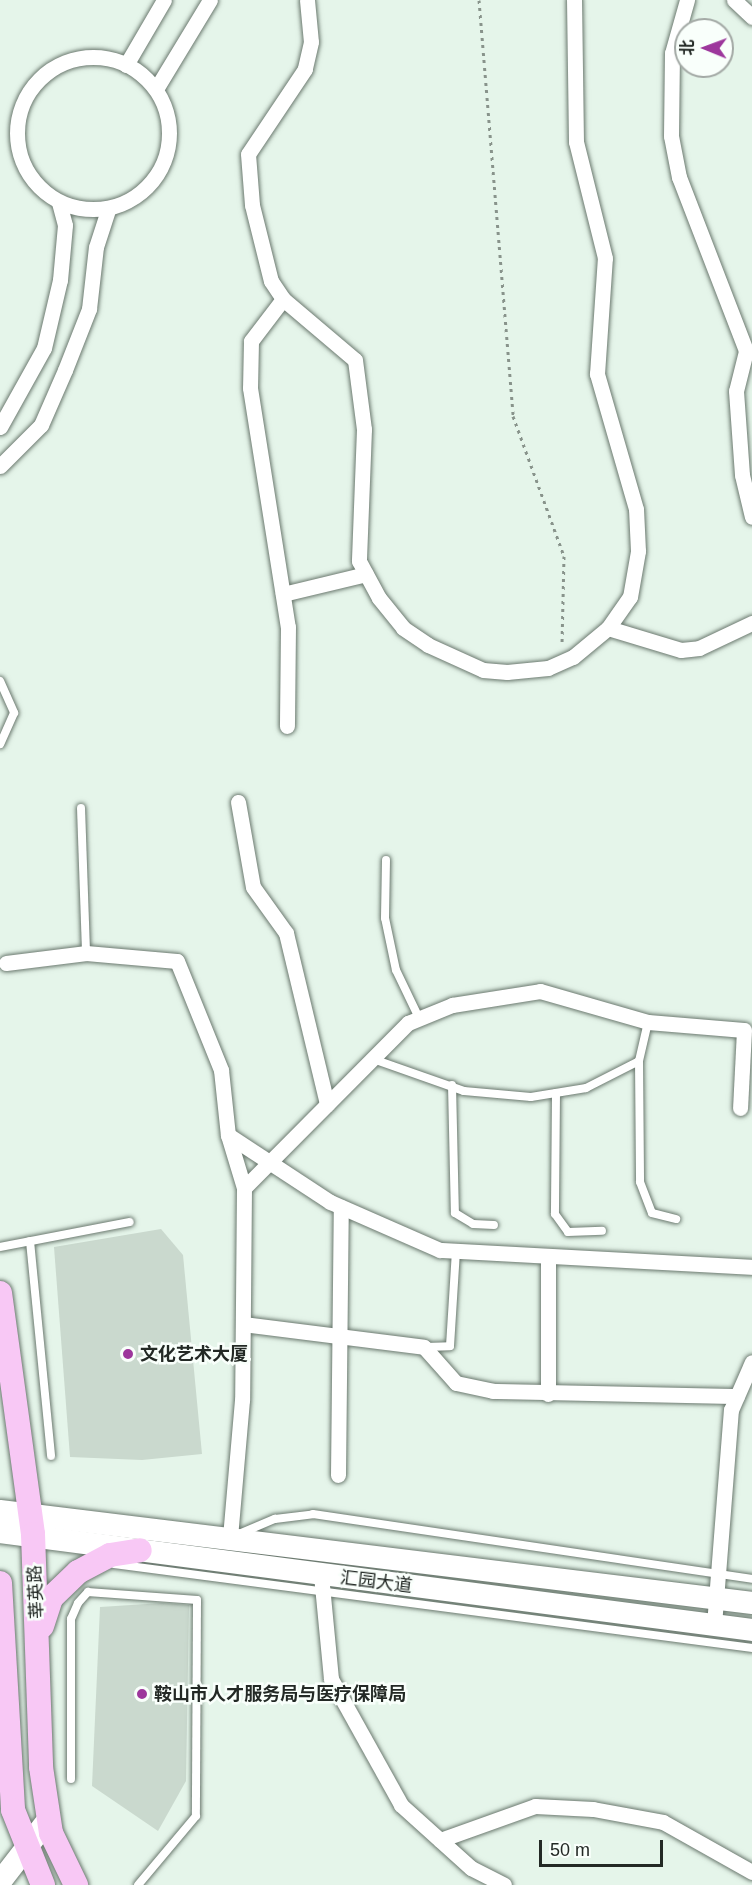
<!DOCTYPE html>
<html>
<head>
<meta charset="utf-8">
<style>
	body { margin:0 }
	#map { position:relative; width:752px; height:1885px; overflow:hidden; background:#e5f5ea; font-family:Arial,"Noto Sans SC",sans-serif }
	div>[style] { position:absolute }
	.building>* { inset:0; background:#cad9ce }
	.path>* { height:3px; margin-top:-1.5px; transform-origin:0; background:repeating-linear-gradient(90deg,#88938b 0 3px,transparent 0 7.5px) }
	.roads { filter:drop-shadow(0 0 2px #6b796f) drop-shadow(0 0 2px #6b796f) }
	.lane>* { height:8px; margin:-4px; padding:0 4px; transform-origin:4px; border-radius:4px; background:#fff }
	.street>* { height:15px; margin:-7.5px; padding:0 7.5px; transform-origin:7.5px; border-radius:7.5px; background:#fff }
	.street>.ring { margin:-7.5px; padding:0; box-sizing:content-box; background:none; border:15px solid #fff; border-radius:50% }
	.secondary>* { height:22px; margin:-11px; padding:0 11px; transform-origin:11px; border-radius:11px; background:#fff }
	.primary>* { height:24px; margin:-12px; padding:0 12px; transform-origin:12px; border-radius:12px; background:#f8c8f5 }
	.dots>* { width:16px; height:16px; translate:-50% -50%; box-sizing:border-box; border:3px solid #f9fffb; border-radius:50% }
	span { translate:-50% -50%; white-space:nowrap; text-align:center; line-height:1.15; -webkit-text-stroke:5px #f9fffb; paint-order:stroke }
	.poi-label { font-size:18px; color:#232925; font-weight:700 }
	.left { translate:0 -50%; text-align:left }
	.street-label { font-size:18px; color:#232925 }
	.north { position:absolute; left:674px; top:18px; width:60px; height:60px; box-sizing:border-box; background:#f9fffb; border:2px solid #a3a9a5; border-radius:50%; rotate:271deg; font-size:16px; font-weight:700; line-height:24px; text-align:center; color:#232925 }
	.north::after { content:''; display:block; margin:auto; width:21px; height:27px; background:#9d379c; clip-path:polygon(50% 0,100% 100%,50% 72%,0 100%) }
	.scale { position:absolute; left:539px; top:1840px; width:124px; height:27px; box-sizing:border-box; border:3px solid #232925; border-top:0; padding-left:8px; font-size:18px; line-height:21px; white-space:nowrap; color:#232925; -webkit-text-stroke:4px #f9fffb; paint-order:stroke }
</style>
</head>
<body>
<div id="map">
	<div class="building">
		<div style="clip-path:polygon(161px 1229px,183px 1255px,202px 1454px,142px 1460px,70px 1457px,54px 1247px)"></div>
		<div style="clip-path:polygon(162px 1603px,189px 1605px,186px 1781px,158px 1831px,92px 1786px,100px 1607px)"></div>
	</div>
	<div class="path">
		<div style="left:479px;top:0;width:417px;rotate:85.3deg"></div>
		<div style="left:513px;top:416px;width:149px;rotate:70deg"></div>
		<div style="left:564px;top:556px;width:89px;rotate:91.3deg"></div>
	</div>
	<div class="roads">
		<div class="lane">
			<div style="left:0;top:681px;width:35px;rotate:66deg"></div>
			<div style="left:14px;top:713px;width:34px;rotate:114deg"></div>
			<div style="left:81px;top:808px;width:145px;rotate:88deg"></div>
			<div style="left:386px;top:860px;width:58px;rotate:91deg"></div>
			<div style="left:385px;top:918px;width:53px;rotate:78.1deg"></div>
			<div style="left:396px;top:970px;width:53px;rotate:64.4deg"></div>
			<div style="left:648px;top:1022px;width:40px;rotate:103deg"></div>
			<div style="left:639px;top:1061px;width:121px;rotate:89.5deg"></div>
			<div style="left:640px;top:1182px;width:33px;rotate:69deg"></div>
			<div style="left:652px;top:1213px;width:25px;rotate:14deg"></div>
			<div style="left:373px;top:1059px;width:96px;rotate:19.4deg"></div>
			<div style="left:464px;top:1091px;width:67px;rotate:5.1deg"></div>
			<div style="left:531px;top:1097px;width:56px;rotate:-9.3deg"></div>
			<div style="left:586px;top:1088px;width:59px;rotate:-27deg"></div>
			<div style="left:452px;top:1085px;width:128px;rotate:88.7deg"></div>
			<div style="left:455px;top:1213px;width:21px;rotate:31deg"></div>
			<div style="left:473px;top:1224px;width:21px;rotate:3deg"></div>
			<div style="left:556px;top:1093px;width:121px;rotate:90.5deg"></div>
			<div style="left:555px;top:1214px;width:22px;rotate:54deg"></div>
			<div style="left:568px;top:1232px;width:34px;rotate:-2deg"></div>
			<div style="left:30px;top:1241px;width:216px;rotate:84.4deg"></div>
			<div style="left:0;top:1247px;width:132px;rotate:-10.9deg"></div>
			<div style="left:425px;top:1347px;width:25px;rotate:-2deg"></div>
			<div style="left:450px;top:1346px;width:95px;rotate:-86.4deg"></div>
			<div style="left:239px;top:1534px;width:39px;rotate:-23deg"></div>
			<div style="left:275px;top:1519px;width:38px;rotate:-7deg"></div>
			<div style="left:313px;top:1514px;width:444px;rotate:8.4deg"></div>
			<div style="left:114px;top:1564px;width:644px;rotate:7.5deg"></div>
			<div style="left:71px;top:1779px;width:160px;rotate:-90deg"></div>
			<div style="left:71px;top:1619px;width:17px;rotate:-66deg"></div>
			<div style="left:78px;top:1603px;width:15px;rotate:-48deg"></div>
			<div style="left:88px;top:1592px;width:109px;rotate:4.2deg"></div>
			<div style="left:197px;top:1600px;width:216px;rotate:90.3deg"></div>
			<div style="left:196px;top:1816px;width:90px;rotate:130deg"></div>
		</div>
		<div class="street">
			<div style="left:307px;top:0;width:42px;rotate:84.6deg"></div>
			<div style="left:311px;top:42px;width:28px;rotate:103deg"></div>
			<div style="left:305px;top:69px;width:102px;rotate:123.8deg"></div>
			<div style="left:248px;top:154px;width:51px;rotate:85.5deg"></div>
			<div style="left:252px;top:205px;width:78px;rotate:76deg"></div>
			<div style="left:271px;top:281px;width:22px;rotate:56deg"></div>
			<div style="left:283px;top:299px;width:94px;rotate:40.3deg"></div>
			<div style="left:355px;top:360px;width:70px;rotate:82.6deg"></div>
			<div style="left:364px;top:429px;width:132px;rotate:92.2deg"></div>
			<div style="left:359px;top:561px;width:42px;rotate:61.6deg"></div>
			<div style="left:379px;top:598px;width:38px;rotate:51deg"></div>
			<div style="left:403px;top:628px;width:30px;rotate:34deg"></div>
			<div style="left:428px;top:645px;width:60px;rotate:24.4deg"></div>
			<div style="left:483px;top:670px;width:24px;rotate:5deg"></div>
			<div style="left:507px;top:672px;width:41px;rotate:-5.6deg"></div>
			<div style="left:548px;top:668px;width:27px;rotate:-24deg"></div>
			<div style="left:573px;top:657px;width:45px;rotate:-39.6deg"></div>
			<div style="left:608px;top:628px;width:38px;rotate:-55deg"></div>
			<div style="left:630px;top:597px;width:47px;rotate:-80.1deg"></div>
			<div style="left:638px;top:551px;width:42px;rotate:-92.7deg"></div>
			<div style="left:636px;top:509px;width:141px;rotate:-106.1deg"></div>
			<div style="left:597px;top:374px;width:116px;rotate:-86.1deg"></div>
			<div style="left:605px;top:258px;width:120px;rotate:-104deg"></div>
			<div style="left:576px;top:142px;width:142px;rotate:-90.8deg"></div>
			<div style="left:687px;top:0;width:55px;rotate:105.8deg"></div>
			<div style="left:672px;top:53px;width:83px;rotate:90.7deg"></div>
			<div style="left:671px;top:136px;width:42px;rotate:79deg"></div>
			<div style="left:679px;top:177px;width:186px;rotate:68.9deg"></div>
			<div style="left:746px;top:351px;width:41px;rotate:104deg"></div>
			<div style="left:736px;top:391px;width:84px;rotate:85.9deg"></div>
			<div style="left:742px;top:475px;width:43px;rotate:76.6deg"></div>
			<div style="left:734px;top:0;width:25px;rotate:43deg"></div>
			<div class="ring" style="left:17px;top:57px;width:137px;height:137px"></div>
			<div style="left:126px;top:65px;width:75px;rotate:-59.7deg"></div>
			<div style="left:156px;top:89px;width:104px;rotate:-58.8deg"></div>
			<div style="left:283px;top:299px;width:53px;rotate:127.3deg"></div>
			<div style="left:251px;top:341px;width:47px;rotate:91.2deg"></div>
			<div style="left:250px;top:388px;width:242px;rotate:81deg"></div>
			<div style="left:288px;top:627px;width:99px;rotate:90.6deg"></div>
			<div style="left:0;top:427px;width:90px;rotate:-60.9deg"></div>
			<div style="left:44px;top:348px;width:70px;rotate:-76.8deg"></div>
			<div style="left:60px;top:280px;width:55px;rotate:-84.8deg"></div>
			<div style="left:65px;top:225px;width:24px;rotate:-105deg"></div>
			<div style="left:0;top:466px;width:58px;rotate:-45deg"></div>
			<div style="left:41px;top:425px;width:60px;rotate:-66.4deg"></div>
			<div style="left:65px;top:370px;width:66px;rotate:-68.5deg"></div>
			<div style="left:89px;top:309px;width:62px;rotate:-83.6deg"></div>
			<div style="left:96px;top:247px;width:40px;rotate:-72deg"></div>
			<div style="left:283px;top:594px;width:85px;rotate:-13.5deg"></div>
			<div style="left:608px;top:628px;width:76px;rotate:16.8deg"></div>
			<div style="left:681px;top:650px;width:18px;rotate:-6deg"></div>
			<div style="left:699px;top:648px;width:59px;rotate:-25.3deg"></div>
			<div style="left:238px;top:802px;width:86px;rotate:80deg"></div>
			<div style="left:253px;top:887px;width:57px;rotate:54.3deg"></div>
			<div style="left:286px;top:933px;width:176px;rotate:76.5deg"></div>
			<div style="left:6px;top:963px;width:81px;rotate:-7.1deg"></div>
			<div style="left:86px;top:953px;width:91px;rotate:5deg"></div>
			<div style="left:177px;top:961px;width:118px;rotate:68deg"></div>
			<div style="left:221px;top:1070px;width:65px;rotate:83.9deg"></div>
			<div style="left:228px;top:1135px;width:55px;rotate:73.2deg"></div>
			<div style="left:244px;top:1188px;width:212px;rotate:90.5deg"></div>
			<div style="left:242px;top:1400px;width:138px;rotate:95deg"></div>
			<div style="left:228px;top:1135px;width:122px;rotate:33.3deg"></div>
			<div style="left:330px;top:1202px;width:120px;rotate:23.6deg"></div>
			<div style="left:440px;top:1250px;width:312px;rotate:3.1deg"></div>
			<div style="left:244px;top:1188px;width:233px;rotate:-45.2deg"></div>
			<div style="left:408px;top:1023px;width:48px;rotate:-22.2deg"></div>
			<div style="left:452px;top:1005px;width:89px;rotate:-9deg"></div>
			<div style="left:540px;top:991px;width:112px;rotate:16deg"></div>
			<div style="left:648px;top:1022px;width:96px;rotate:4.8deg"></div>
			<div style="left:744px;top:1030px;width:78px;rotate:92.9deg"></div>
			<div style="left:243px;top:1324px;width:182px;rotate:7.2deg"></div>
			<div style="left:424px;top:1347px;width:48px;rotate:48.4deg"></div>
			<div style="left:456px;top:1383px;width:38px;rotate:12deg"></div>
			<div style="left:493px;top:1391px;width:244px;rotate:1.2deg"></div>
			<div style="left:548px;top:1394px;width:138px;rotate:-90deg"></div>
			<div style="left:338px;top:1475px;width:268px;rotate:-89.4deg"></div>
			<div style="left:321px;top:1575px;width:104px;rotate:84.5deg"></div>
			<div style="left:331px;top:1679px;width:144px;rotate:60.9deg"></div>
			<div style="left:401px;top:1805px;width:94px;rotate:42deg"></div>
			<div style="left:471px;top:1868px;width:37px;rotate:27deg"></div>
			<div style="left:714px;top:1625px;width:216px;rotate:-85.5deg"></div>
			<div style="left:731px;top:1410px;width:52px;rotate:-66.4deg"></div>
			<div style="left:440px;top:1840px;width:101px;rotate:-19.7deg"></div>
			<div style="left:535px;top:1806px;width:58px;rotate:3deg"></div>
			<div style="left:593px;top:1809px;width:71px;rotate:10.5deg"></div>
			<div style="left:663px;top:1822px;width:102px;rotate:29.3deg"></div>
		</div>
		<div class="secondary">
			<div style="left:0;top:1511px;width:758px;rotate:6.97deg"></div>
			<div style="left:0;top:1532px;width:758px;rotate:7.42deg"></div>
			<div style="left:0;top:1882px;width:78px;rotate:-52.3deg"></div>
		</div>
		<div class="primary">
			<div style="left:0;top:1293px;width:243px;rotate:82.2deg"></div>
			<div style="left:33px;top:1534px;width:233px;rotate:88deg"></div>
			<div style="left:41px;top:1767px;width:67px;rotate:81.4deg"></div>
			<div style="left:51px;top:1833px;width:58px;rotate:64.3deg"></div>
			<div style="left:0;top:1583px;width:227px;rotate:86.7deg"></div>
			<div style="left:13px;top:1810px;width:81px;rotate:68.2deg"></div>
			<div style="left:42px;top:1626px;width:29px;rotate:-72deg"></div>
			<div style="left:51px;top:1598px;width:37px;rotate:-44deg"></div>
			<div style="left:78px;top:1572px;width:36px;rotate:-28deg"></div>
			<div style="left:110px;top:1555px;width:30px;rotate:-9deg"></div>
		</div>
	</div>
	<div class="dots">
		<div style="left:128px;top:1354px;background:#9d379c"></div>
		<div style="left:142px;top:1694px;background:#9d379c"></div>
	</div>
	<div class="poi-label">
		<span class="left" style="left:140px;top:1354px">文化艺术大厦</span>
		<span class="left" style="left:154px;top:1694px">鞍山市人才服务局与医疗保障局</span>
	</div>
	<div class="street-label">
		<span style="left:376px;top:1582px;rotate:7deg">汇园大道</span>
		<span style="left:36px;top:1592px;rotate:-93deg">莘英路</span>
	</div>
	<div class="north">北</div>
	<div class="scale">50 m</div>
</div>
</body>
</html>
